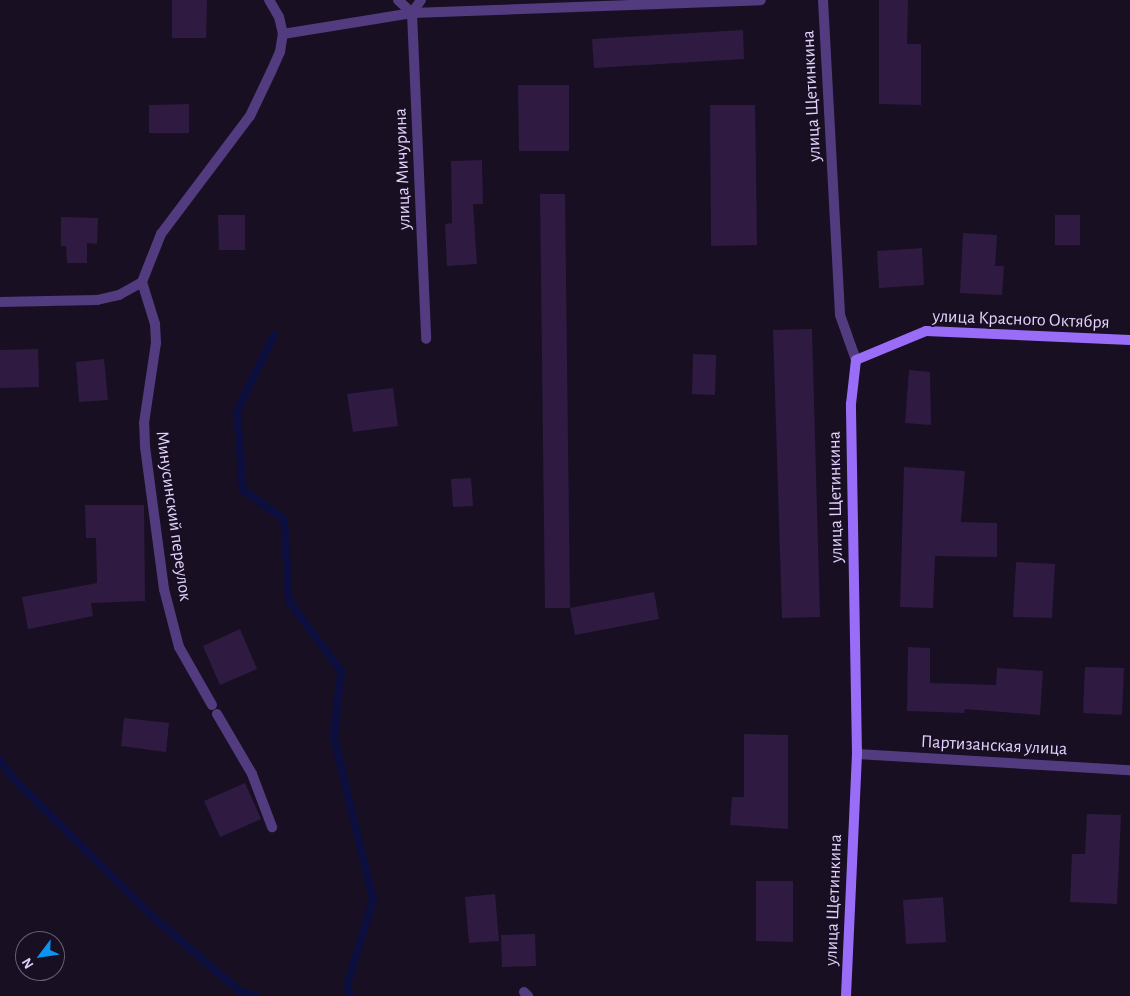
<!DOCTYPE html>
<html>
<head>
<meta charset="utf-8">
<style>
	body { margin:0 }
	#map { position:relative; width:1130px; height:996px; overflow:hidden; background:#180f22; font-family:"Alegreya Sans",sans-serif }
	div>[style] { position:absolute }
	.stream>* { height:8px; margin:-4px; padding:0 4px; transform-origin:4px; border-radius:4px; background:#0c0f3e }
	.building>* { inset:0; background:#2f1b42 }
	.service>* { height:10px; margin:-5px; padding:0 5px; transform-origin:5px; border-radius:5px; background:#523c7f }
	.minor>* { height:10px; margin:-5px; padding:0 5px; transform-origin:5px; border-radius:5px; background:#523c7f }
	.secondary>* { height:10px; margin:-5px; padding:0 5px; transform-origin:5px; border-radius:5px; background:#9a6df9 }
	span { translate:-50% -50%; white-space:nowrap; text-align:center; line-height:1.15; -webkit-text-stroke:4px #180f22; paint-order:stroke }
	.street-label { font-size:18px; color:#e3d1fd }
	.north { position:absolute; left:15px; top:931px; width:50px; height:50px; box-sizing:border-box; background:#180f22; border:1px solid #695d7a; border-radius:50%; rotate:239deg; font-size:14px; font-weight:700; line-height:20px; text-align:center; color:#e3d1fd }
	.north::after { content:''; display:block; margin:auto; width:18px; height:22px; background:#0a95f0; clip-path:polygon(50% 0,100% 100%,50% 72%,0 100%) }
</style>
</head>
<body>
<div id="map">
	<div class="stream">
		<div style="left:274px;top:335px;width:85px;rotate:116deg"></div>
		<div style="left:237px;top:411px;width:79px;rotate:85.7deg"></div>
		<div style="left:243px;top:490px;width:50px;rotate:35.3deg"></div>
		<div style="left:284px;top:519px;width:82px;rotate:86.5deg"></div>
		<div style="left:289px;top:601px;width:87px;rotate:53.4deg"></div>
		<div style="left:341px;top:671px;width:66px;rotate:96.1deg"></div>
		<div style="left:334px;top:737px;width:168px;rotate:76.5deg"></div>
		<div style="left:373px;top:900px;width:89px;rotate:107deg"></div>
		<div style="left:347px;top:985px;width:11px;rotate:75deg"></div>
		<div style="left:0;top:760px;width:21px;rotate:55deg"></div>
		<div style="left:12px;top:777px;width:200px;rotate:44.8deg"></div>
		<div style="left:154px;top:918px;width:114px;rotate:40.4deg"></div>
		<div style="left:241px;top:992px;width:16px;rotate:14deg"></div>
	</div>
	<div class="building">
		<div style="clip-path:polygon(172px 0,207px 0,206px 38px,172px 38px)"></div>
		<div style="clip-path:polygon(879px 0,908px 0,907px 44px,921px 44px,921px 105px,879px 104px)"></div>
		<div style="clip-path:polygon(743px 30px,744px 59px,594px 68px,592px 39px)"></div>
		<div style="clip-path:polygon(518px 85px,569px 85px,569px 151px,519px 151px)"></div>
		<div style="clip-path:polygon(189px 104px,189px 133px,149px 133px,149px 105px)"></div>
		<div style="clip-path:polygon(710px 105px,755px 105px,757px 245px,711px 246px)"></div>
		<div style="clip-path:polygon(482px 160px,483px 204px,473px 204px,477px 264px,447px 266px,445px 224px,452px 223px,451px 161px)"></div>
		<div style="clip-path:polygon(540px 194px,565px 194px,570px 608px,545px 608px)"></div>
		<div style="clip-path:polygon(218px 215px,245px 215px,245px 250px,219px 250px)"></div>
		<div style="clip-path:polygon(1055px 215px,1080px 215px,1080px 245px,1055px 245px)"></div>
		<div style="clip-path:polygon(61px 217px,98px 218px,97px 244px,87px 243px,87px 263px,67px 263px,66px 246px,61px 246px)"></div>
		<div style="clip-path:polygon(963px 233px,997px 235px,995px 266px,1004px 266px,1002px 295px,960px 293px)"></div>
		<div style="clip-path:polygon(922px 248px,924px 285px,879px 288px,877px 251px)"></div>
		<div style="clip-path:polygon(812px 329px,820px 617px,782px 618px,773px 330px)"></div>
		<div style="clip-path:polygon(38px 349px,39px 387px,0 388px,0 350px)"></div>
		<div style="clip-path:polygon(693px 354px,716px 355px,715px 395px,692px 394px)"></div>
		<div style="clip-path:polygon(104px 359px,108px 400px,79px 402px,76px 362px)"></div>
		<div style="clip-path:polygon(909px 370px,930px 372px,931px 425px,905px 423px)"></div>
		<div style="clip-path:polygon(393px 388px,398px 426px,353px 432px,347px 394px)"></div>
		<div style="clip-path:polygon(904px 467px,965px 471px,961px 522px,997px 523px,997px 557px,935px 556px,933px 608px,900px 607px)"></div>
		<div style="clip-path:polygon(471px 478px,473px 506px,453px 507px,451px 479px)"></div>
		<div style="clip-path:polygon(85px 505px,144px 505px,145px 601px,91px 603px,93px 616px,28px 629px,22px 597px,97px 583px,96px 538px,86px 538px)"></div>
		<div style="clip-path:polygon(1016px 562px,1055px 564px,1052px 618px,1013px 617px)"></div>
		<div style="clip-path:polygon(654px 592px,659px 619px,575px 635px,570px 608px)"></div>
		<div style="clip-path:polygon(240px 629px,257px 669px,220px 685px,203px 646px)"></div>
		<div style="clip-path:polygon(908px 647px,930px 648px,930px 683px,996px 685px,997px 668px,1043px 671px,1040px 715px,965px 709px,964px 713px,907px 711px)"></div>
		<div style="clip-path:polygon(1085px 667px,1124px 668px,1122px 715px,1083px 713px)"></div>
		<div style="clip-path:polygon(124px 718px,169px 723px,166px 752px,121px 746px)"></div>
		<div style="clip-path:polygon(744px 734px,788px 735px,788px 829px,730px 825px,732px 797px,744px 797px)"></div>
		<div style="clip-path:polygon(245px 783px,261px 819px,220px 837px,204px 801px)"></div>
		<div style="clip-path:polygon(1087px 814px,1121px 815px,1117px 904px,1070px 902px,1072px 854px,1085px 854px)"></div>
		<div style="clip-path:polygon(756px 881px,793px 881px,793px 942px,756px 941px)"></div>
		<div style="clip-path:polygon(495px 894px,499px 941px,469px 943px,465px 897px)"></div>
		<div style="clip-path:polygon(943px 897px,946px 942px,906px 944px,903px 900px)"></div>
		<div style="clip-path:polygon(535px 934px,536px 966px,502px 967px,501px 935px)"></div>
	</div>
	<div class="service">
		<div style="left:217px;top:714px;width:69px;rotate:59.7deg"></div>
		<div style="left:252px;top:774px;width:57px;rotate:69.3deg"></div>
		<div style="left:524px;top:992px;width:6px;rotate:45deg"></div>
	</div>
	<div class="minor">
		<div style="left:398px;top:0;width:19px;rotate:43deg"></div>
		<div style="left:421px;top:0;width:16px;rotate:125deg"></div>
		<div style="left:412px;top:13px;width:326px;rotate:87.5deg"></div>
		<div style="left:823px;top:0;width:315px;rotate:86.9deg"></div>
		<div style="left:840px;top:315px;width:48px;rotate:70.4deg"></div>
		<div style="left:283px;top:34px;width:131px;rotate:-9.2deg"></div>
		<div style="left:412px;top:13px;width:349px;rotate:-2.1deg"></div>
		<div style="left:0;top:302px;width:97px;rotate:-1.2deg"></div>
		<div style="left:97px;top:300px;width:23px;rotate:-13deg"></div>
		<div style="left:119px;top:295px;width:26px;rotate:-29deg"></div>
		<div style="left:212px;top:705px;width:67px;rotate:-119.6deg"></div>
		<div style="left:179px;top:647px;width:60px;rotate:-104.5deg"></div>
		<div style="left:164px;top:589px;width:143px;rotate:-97.6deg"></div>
		<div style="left:145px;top:447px;width:24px;rotate:-92deg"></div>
		<div style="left:144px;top:423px;width:81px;rotate:-81.5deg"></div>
		<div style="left:156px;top:343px;width:19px;rotate:-93deg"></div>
		<div style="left:155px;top:324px;width:44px;rotate:-107.2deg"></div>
		<div style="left:142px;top:282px;width:52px;rotate:-68.4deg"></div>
		<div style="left:161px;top:234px;width:148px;rotate:-53deg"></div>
		<div style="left:250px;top:116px;width:49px;rotate:-64.5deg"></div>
		<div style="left:271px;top:72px;width:22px;rotate:-66deg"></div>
		<div style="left:280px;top:52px;width:18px;rotate:-81deg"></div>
		<div style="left:283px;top:34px;width:17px;rotate:-103deg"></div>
		<div style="left:279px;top:17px;width:20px;rotate:-120deg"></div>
		<div style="left:857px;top:754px;width:273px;rotate:3.4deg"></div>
	</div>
	<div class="secondary">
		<div style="left:846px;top:996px;width:242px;rotate:-87.4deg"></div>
		<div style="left:857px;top:754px;width:350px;rotate:-91deg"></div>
		<div style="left:851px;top:404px;width:44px;rotate:-83.5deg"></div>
		<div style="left:856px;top:360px;width:76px;rotate:-22.5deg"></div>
		<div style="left:926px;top:331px;width:204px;rotate:2.5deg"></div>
	</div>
	<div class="street-label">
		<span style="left:812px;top:96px;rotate:-93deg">улица Щетинкина</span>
		<span style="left:403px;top:169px;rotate:-92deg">улица Мичурина</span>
		<span style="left:1021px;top:320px;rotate:2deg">улица Красного Октября</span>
		<span style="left:836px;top:497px;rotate:-91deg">улица Щетинкина</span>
		<span style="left:173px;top:516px;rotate:82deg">Минусинский переулок</span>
		<span style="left:994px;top:746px;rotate:3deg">Партизанская улица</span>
		<span style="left:834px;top:900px;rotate:-88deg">улица Щетинкина</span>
	</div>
	<div class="north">N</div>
</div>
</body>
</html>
